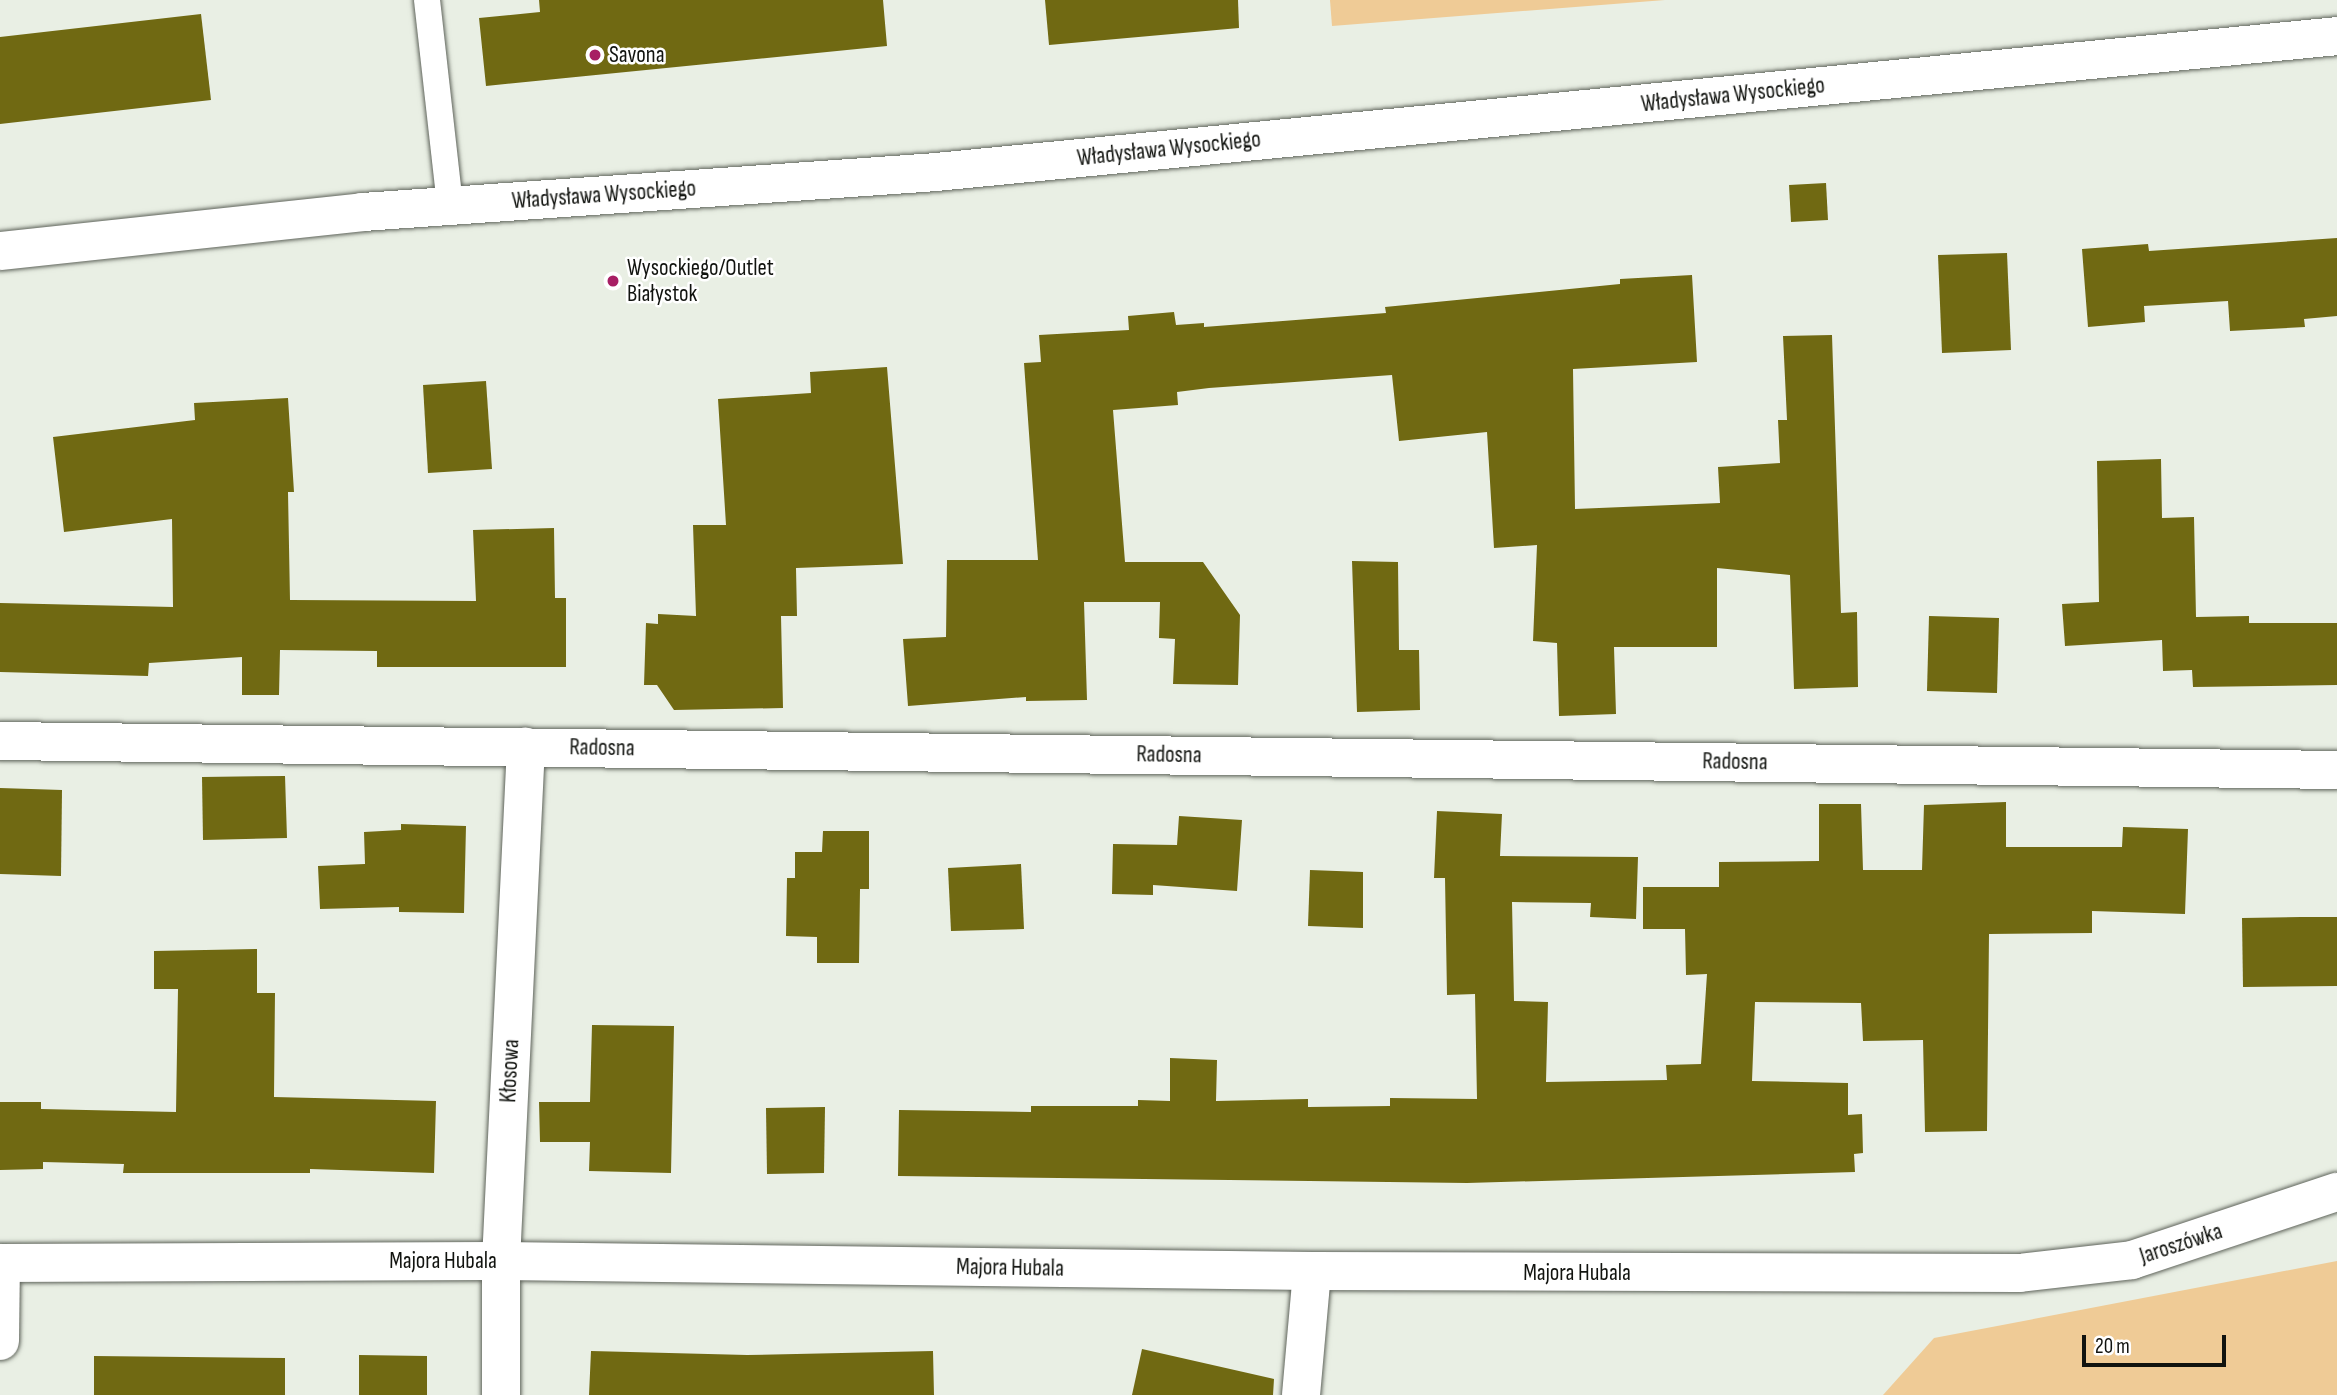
<!DOCTYPE html>
<html>
<head>
<meta charset="utf-8">
<style>
	body { margin:0 }
	#map { position:relative; width:2337px; height:1395px; overflow:hidden; background:#e9efe4; font-family:"Sofia Sans Condensed",sans-serif }
	div>[style] { position:absolute }
	.green>* { inset:0; background:#efcb96 }
	.building>* { inset:0; background:#706912 }
	.roads { filter:drop-shadow(0 0 2px #5f645b) drop-shadow(0 0 2px #5f645b) }
	.lane>* { height:26px; margin:-13px; padding:0 13px; transform-origin:13px; border-radius:13px; background:#fff }
	.street>* { height:38px; margin:-19px; padding:0 19px; transform-origin:19px; border-radius:19px; background:#fff }
	.secondary>* { height:38px; margin:-19px; padding:0 19px; transform-origin:19px; border-radius:19px; background:#fff }
	.dots>* { width:19px; height:19px; translate:-50% -50%; box-sizing:border-box; border:4px solid #fff; border-radius:50% }
	span { translate:-50% -50%; white-space:nowrap; text-align:center; line-height:1.15; -webkit-text-stroke:5px #fff; paint-order:stroke }
	.poi-label { font-size:23px; color:#11130f }
	.left { translate:0 -50%; text-align:left }
	.street-label { font-size:23px; color:#11130f }
	.scale { position:absolute; left:2082px; top:1335px; width:144px; height:32px; box-sizing:border-box; border:4px solid #11130f; border-top:0; padding-left:9px; font-size:21px; line-height:24px; white-space:nowrap; color:#11130f; -webkit-text-stroke:5px #fff; paint-order:stroke }
</style>
</head>
<body>
<div id="map">
	<div class="green">
		<div style="clip-path:polygon(1330px 0,1665px 0,1332px 26px)"></div>
		<div style="clip-path:polygon(2337px 1261px,2337px 1395px,1883px 1395px,1934px 1338px)"></div>
	</div>
	<div class="building">
		<div style="clip-path:polygon(539px 0,883px 0,887px 46px,486px 86px,479px 18px,540px 12px)"></div>
		<div style="clip-path:polygon(1045px 0,1238px 0,1239px 28px,1049px 45px)"></div>
		<div style="clip-path:polygon(201px 14px,211px 100px,0 124px,0 37px)"></div>
		<div style="clip-path:polygon(1826px 183px,1828px 220px,1791px 222px,1789px 185px)"></div>
		<div style="clip-path:polygon(2337px 238px,2337px 316px,2304px 319px,2305px 327px,2230px 331px,2228px 301px,2144px 306px,2145px 322px,2088px 327px,2082px 249px,2148px 244px,2149px 251px)"></div>
		<div style="clip-path:polygon(2007px 253px,2011px 350px,1942px 353px,1938px 255px)"></div>
		<div style="clip-path:polygon(1692px 275px,1697px 362px,1573px 369px,1575px 509px,1720px 503px,1718px 467px,1780px 463px,1778px 420px,1787px 420px,1783px 336px,1832px 335px,1841px 613px,1857px 612px,1858px 687px,1794px 689px,1790px 575px,1717px 568px,1717px 647px,1614px 647px,1616px 714px,1559px 716px,1557px 643px,1533px 641px,1537px 545px,1494px 548px,1487px 432px,1399px 441px,1392px 375px,1209px 388px,1177px 392px,1178px 405px,1113px 410px,1125px 562px,1203px 562px,1240px 615px,1238px 685px,1173px 684px,1175px 639px,1159px 638px,1160px 602px,1084px 602px,1087px 700px,1026px 701px,1026px 697px,908px 706px,903px 639px,946px 637px,947px 560px,1038px 560px,1024px 363px,1041px 362px,1039px 335px,1129px 330px,1128px 316px,1174px 312px,1176px 325px,1204px 323px,1204px 327px,1386px 313px,1385px 307px,1620px 284px,1620px 279px)"></div>
		<div style="clip-path:polygon(887px 367px,903px 564px,796px 568px,797px 616px,781px 616px,783px 708px,674px 710px,657px 685px,644px 685px,646px 623px,658px 624px,658px 614px,696px 616px,693px 525px,726px 525px,718px 399px,811px 393px,810px 372px)"></div>
		<div style="clip-path:polygon(486px 381px,492px 469px,428px 473px,423px 385px)"></div>
		<div style="clip-path:polygon(288px 398px,294px 492px,288px 492px,290px 600px,476px 601px,473px 530px,554px 528px,555px 598px,566px 598px,566px 667px,377px 667px,377px 651px,280px 650px,279px 695px,242px 695px,242px 657px,149px 663px,148px 676px,0 672px,0 603px,173px 607px,172px 519px,64px 532px,53px 437px,195px 420px,194px 403px)"></div>
		<div style="clip-path:polygon(2161px 459px,2162px 518px,2194px 517px,2196px 617px,2249px 616px,2249px 623px,2337px 623px,2337px 685px,2193px 687px,2192px 670px,2163px 671px,2162px 640px,2065px 646px,2062px 604px,2099px 602px,2097px 461px)"></div>
		<div style="clip-path:polygon(1352px 561px,1398px 562px,1399px 650px,1419px 650px,1420px 710px,1357px 712px)"></div>
		<div style="clip-path:polygon(1929px 616px,1999px 618px,1997px 693px,1927px 691px)"></div>
		<div style="clip-path:polygon(285px 776px,287px 838px,203px 840px,202px 777px)"></div>
		<div style="clip-path:polygon(0 788px,62px 790px,61px 876px,0 874px)"></div>
		<div style="clip-path:polygon(2006px 802px,2006px 847px,2122px 847px,2123px 827px,2188px 829px,2185px 914px,2092px 911px,2092px 933px,1989px 934px,1987px 1131px,1925px 1132px,1923px 1040px,1863px 1041px,1861px 1003px,1755px 1002px,1752px 1081px,1848px 1083px,1848px 1115px,1862px 1114px,1863px 1153px,1854px 1154px,1855px 1172px,1467px 1183px,898px 1176px,899px 1110px,1031px 1112px,1031px 1106px,1138px 1106px,1138px 1100px,1170px 1101px,1170px 1058px,1217px 1060px,1216px 1101px,1308px 1099px,1308px 1107px,1390px 1106px,1390px 1098px,1477px 1099px,1475px 994px,1447px 995px,1445px 878px,1434px 878px,1437px 811px,1502px 814px,1500px 856px,1638px 857px,1636px 919px,1590px 917px,1591px 903px,1512px 902px,1514px 1001px,1548px 1002px,1546px 1082px,1667px 1080px,1666px 1065px,1701px 1064px,1707px 974px,1686px 975px,1685px 929px,1643px 929px,1643px 887px,1719px 887px,1719px 862px,1819px 861px,1819px 804px,1861px 804px,1863px 870px,1922px 870px,1924px 805px)"></div>
		<div style="clip-path:polygon(1179px 816px,1242px 820px,1237px 891px,1153px 885px,1153px 895px,1112px 894px,1113px 844px,1177px 845px)"></div>
		<div style="clip-path:polygon(401px 824px,466px 826px,464px 913px,399px 912px,399px 907px,320px 909px,318px 866px,365px 864px,364px 832px,401px 830px)"></div>
		<div style="clip-path:polygon(823px 831px,869px 831px,869px 889px,860px 889px,859px 963px,817px 963px,817px 937px,786px 936px,787px 878px,795px 878px,795px 852px,822px 852px)"></div>
		<div style="clip-path:polygon(1021px 864px,1024px 929px,951px 931px,948px 868px)"></div>
		<div style="clip-path:polygon(1310px 870px,1363px 872px,1363px 928px,1308px 926px)"></div>
		<div style="clip-path:polygon(2301px 917px,2337px 917px,2337px 986px,2243px 987px,2242px 918px)"></div>
		<div style="clip-path:polygon(257px 949px,257px 993px,275px 993px,274px 1097px,436px 1101px,434px 1173px,310px 1169px,310px 1173px,123px 1173px,124px 1164px,43px 1162px,43px 1169px,0 1170px,0 1102px,41px 1102px,41px 1109px,176px 1112px,178px 989px,154px 989px,154px 951px)"></div>
		<div style="clip-path:polygon(592px 1025px,674px 1026px,671px 1173px,589px 1171px,590px 1142px,540px 1142px,539px 1102px,590px 1102px)"></div>
		<div style="clip-path:polygon(825px 1107px,824px 1173px,767px 1174px,766px 1108px)"></div>
		<div style="clip-path:polygon(1142px 1349px,1274px 1379px,1273px 1395px,1132px 1395px)"></div>
		<div style="clip-path:polygon(591px 1351px,747px 1355px,933px 1351px,934px 1395px,589px 1395px)"></div>
		<div style="clip-path:polygon(359px 1355px,427px 1356px,427px 1395px,359px 1395px)"></div>
		<div style="clip-path:polygon(94px 1356px,285px 1358px,285px 1395px,94px 1395px)"></div>
	</div>
	<div class="roads">
		<div class="lane">
			<div style="left:427px;top:0;width:206px;rotate:83.6deg"></div>
		</div>
		<div class="street">
			<div style="left:0;top:741px;width:2337px;rotate:0.71deg"></div>
			<div style="left:0;top:1263px;width:501px;rotate:-0.23deg"></div>
			<div style="left:501px;top:1261px;width:811px;rotate:0.71deg"></div>
			<div style="left:1312px;top:1271px;width:708px;rotate:0.16deg"></div>
			<div style="left:2020px;top:1273px;width:113px;rotate:-6.6deg"></div>
			<div style="left:2132px;top:1260px;width:216px;rotate:-18.4deg"></div>
			<div style="left:0;top:1341px;width:78px;rotate:-89.3deg"></div>
			<div style="left:501px;top:1395px;width:134px;rotate:-90deg"></div>
			<div style="left:501px;top:1261px;width:515px;rotate:-87.22deg"></div>
			<div style="left:1301px;top:1395px;width:124px;rotate:-84.9deg"></div>
		</div>
		<div class="secondary">
			<div style="left:0;top:251px;width:365px;rotate:-6.1deg"></div>
			<div style="left:363px;top:212px;width:574px;rotate:-3.99deg"></div>
			<div style="left:936px;top:172px;width:1408px;rotate:-5.54deg"></div>
		</div>
	</div>
	<div class="dots">
		<div style="left:595px;top:55px;background:#a71e64"></div>
		<div style="left:613px;top:281px;background:#a71e64"></div>
	</div>
	<div class="poi-label">
		<span class="left" style="left:609px;top:55px">Savona</span>
		<span class="left" style="left:627px;top:281px">Wysockiego/Outlet<br>Białystok</span>
	</div>
	<div class="street-label">
		<span style="left:1733px;top:95px;rotate:-6deg">Władysława Wysockiego</span>
		<span style="left:1169px;top:149px;rotate:-6deg">Władysława Wysockiego</span>
		<span style="left:604px;top:195px;rotate:-4deg">Władysława Wysockiego</span>
		<span style="left:602px;top:748px;rotate:1deg">Radosna</span>
		<span style="left:1169px;top:755px;rotate:1deg">Radosna</span>
		<span style="left:1735px;top:762px;rotate:1deg">Radosna</span>
		<span style="left:510px;top:1071px;rotate:-87deg">Kłosowa</span>
		<span style="left:2181px;top:1244px;rotate:-18deg">Jaroszówka</span>
		<span style="left:443px;top:1261px">Majora Hubala</span>
		<span style="left:1010px;top:1268px;rotate:1deg">Majora Hubala</span>
		<span style="left:1577px;top:1273px">Majora Hubala</span>
	</div>
	<div class="scale">20 m</div>
</div>
</body>
</html>
